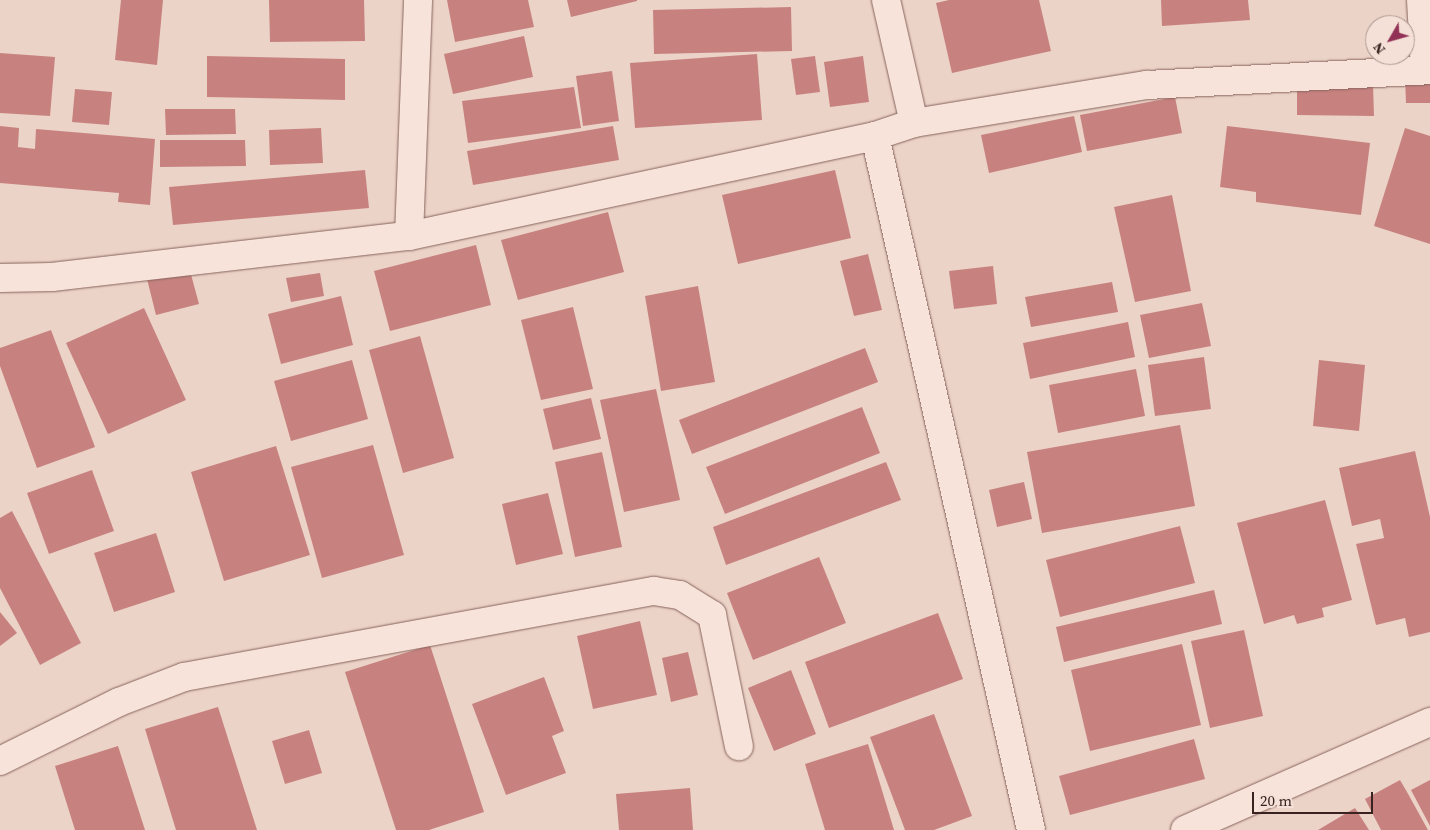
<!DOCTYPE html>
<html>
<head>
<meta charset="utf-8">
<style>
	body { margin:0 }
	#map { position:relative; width:1430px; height:830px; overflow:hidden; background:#ecd3c7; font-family:"Source Serif 4",serif }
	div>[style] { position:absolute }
	.building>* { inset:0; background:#c7827f }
	.roads { filter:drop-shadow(0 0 1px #86645d) drop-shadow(0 0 1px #86645d) }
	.minor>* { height:28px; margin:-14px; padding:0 14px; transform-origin:14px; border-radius:14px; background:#f7e3da }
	span { translate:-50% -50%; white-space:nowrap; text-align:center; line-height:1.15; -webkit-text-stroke:4.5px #f4e0d6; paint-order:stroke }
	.north { position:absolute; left:1365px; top:15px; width:50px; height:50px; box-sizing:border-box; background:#f4e0d6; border:1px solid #a9948d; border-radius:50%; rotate:232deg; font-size:14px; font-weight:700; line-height:20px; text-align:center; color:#382320 }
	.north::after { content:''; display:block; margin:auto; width:18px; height:22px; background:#923156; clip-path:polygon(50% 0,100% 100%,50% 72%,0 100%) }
	.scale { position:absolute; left:1252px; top:792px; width:121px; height:22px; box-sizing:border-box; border:2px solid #382320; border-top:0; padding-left:6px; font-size:15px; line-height:18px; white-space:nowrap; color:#382320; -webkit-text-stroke:4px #f4e0d6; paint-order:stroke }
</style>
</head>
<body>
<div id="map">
	<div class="building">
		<div style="clip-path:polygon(121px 0,163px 0,157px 65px,115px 60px)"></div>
		<div style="clip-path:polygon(269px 0,364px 0,365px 41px,270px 42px)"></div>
		<div style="clip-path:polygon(447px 0,528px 0,534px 27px,455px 42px)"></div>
		<div style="clip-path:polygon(567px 0,637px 0,637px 1px,571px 17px)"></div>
		<div style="clip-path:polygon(949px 0,1039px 0,1051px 51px,952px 73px,936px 3px)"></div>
		<div style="clip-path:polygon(1161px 0,1248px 0,1250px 20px,1162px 26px)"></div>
		<div style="clip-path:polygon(791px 7px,792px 51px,654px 54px,653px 10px)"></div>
		<div style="clip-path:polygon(524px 36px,533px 77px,453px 94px,444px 54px)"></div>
		<div style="clip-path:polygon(0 53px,55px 57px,50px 116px,0 113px)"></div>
		<div style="clip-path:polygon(757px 54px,762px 120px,635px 128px,630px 63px)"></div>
		<div style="clip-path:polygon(207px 56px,345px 59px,345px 100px,207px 97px)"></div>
		<div style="clip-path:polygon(815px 56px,820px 92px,796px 95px,791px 59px)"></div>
		<div style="clip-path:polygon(863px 56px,869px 102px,830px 107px,824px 62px)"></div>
		<div style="clip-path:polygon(612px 71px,619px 121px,583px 126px,576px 76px)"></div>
		<div style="clip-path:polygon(1405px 77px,1430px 77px,1430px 103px,1406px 103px)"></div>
		<div style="clip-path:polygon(1297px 84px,1373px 85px,1374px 116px,1297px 115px)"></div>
		<div style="clip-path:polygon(574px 87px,581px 128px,468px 143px,462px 101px)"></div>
		<div style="clip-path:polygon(75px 89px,112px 92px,109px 125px,72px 122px)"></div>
		<div style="clip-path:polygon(1175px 97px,1182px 133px,1087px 151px,1080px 115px)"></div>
		<div style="clip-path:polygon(165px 109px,235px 109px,236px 134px,166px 135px)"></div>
		<div style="clip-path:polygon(1074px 116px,1082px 152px,989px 173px,981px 135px)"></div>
		<div style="clip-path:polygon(0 126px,19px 128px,18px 147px,35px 149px,36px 129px,155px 139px,150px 205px,118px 202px,119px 193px,0 183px)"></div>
		<div style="clip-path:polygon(613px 126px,619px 160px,473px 185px,467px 151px)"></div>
		<div style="clip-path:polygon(1227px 126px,1370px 143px,1361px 215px,1256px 202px,1256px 192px,1220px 187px)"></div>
		<div style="clip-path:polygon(321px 128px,323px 163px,270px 165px,269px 130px)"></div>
		<div style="clip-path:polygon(1405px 128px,1430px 136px,1430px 244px,1374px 226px)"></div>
		<div style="clip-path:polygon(160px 140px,245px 140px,246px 166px,160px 167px)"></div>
		<div style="clip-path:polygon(365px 170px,369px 208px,173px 225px,169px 187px)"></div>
		<div style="clip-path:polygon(835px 170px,851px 238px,738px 264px,722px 195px)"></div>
		<div style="clip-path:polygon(1172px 195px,1191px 291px,1135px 302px,1114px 207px)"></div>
		<div style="clip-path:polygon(608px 212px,624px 272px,518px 300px,501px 240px)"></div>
		<div style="clip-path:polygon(476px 245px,491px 305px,390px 331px,374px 271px)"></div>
		<div style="clip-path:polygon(868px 254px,882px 310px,854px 316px,840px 261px)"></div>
		<div style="clip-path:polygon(993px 266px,997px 304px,954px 309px,949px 271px)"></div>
		<div style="clip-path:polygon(189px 267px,199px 304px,156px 315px,147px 279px)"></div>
		<div style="clip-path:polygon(320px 273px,324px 296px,291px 302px,286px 278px)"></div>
		<div style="clip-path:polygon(1112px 282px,1118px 312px,1031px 327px,1025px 297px)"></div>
		<div style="clip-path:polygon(698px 286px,715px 382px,661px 391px,645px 296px)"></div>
		<div style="clip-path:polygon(341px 296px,353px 345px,281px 364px,268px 314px)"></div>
		<div style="clip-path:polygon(1202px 303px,1211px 346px,1149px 358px,1140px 315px)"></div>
		<div style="clip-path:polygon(573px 307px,593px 389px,541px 400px,521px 320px)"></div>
		<div style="clip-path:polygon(144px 308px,186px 400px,108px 434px,66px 343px)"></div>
		<div style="clip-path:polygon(1128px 322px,1135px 357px,1030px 379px,1023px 343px)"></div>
		<div style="clip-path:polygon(51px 330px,95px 447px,37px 468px,0 366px,0 348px)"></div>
		<div style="clip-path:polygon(420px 336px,454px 458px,403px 473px,369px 350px)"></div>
		<div style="clip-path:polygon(865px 348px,878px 382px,692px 454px,679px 420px)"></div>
		<div style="clip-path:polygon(1204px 357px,1211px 409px,1155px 416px,1148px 365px)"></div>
		<div style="clip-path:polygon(352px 360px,368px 419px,291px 441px,274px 381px)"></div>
		<div style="clip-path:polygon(1319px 360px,1365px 365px,1359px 431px,1313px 426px)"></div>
		<div style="clip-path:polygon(1136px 369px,1145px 416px,1058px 433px,1049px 385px)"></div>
		<div style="clip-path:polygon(656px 389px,680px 500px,624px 512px,600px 400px)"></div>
		<div style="clip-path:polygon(591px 398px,601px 439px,553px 450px,543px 409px)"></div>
		<div style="clip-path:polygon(862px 407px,880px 453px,725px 514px,706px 467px)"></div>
		<div style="clip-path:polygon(1180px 425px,1195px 506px,1042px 533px,1027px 452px)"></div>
		<div style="clip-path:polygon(373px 445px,404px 555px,322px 578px,291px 467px)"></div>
		<div style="clip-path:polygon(276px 446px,310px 555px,224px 581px,191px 472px)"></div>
		<div style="clip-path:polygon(1415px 451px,1430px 517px,1430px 632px,1409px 637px,1405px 618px,1376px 625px,1356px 544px,1384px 538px,1380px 519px,1352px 526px,1339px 468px)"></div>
		<div style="clip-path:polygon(602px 452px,622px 547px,575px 557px,555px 462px)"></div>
		<div style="clip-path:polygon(886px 462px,901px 500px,726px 565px,713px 527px)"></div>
		<div style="clip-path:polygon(92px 470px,114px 531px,49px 554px,27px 493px)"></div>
		<div style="clip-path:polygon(1024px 482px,1032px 519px,997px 527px,989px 490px)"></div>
		<div style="clip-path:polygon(548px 493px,563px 554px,516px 565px,502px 504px)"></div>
		<div style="clip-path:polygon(1325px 500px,1352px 600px,1322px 608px,1324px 617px,1297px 624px,1294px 615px,1264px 624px,1237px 523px)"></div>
		<div style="clip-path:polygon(12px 511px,81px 643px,40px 665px,0 588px,0 518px)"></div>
		<div style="clip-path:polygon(1180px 526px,1195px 583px,1060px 617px,1046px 560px)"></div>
		<div style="clip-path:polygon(156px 533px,175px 592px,114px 612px,94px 553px)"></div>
		<div style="clip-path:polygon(819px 557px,846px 623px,753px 660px,727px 593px)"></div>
		<div style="clip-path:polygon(1214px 590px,1222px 624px,1064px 662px,1056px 627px)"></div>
		<div style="clip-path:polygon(0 612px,17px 633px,0 646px)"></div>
		<div style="clip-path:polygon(938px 613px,963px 679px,829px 728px,805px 662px)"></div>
		<div style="clip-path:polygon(640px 621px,657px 695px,593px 709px,577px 636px)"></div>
		<div style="clip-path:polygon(1244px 630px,1263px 716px,1210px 728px,1191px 641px)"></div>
		<div style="clip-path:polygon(1182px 644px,1201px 725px,1090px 751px,1071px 670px)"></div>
		<div style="clip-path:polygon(430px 645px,484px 812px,429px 830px,396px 830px,345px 672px)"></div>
		<div style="clip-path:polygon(688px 652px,698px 695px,671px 702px,662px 658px)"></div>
		<div style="clip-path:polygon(791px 670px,816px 734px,774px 751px,748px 688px)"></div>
		<div style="clip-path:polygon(544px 677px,564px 731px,552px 736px,566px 773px,506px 795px,472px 704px)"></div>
		<div style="clip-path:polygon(218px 707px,257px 830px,176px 830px,145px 729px)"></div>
		<div style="clip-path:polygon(934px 714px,972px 816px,934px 830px,905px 830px,870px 737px)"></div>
		<div style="clip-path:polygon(309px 730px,322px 773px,285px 784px,272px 741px)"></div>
		<div style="clip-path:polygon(1194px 739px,1205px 779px,1070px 815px,1059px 776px)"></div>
		<div style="clip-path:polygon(868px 744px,894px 830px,825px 830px,805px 764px)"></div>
		<div style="clip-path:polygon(118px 746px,145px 830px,75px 830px,55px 766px)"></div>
		<div style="clip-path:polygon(1400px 780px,1407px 792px,1428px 830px,1381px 830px,1365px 799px)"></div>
		<div style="clip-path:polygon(1430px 780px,1430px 826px,1411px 790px)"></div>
		<div style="clip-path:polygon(690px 788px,693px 830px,619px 830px,616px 794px)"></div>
		<div style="clip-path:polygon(1355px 808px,1369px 830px,1318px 830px)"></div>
	</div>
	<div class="roads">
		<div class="minor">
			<div style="left:886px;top:0;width:126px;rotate:77.2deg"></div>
			<div style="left:1421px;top:0;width:70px;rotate:86.7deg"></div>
			<div style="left:875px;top:136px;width:711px;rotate:77.33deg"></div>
			<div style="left:409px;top:236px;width:236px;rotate:-87.8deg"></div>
			<div style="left:0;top:278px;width:52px;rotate:-1.1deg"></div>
			<div style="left:52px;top:277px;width:359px;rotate:-6.6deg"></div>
			<div style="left:409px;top:236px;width:477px;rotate:-12.1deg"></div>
			<div style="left:875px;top:136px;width:41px;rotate:-18.4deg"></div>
			<div style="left:914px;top:123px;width:236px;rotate:-9.3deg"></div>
			<div style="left:1147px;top:85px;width:283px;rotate:-3deg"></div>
			<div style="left:0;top:761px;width:133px;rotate:-26.4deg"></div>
			<div style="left:119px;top:702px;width:70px;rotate:-21deg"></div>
			<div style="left:184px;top:677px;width:478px;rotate:-10.4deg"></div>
			<div style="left:654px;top:591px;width:26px;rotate:9deg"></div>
			<div style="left:680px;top:595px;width:38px;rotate:32deg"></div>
			<div style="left:712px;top:615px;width:134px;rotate:78.4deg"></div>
			<div style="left:1185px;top:830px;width:268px;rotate:-23.8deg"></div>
		</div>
	</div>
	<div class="north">N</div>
	<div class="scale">20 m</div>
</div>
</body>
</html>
